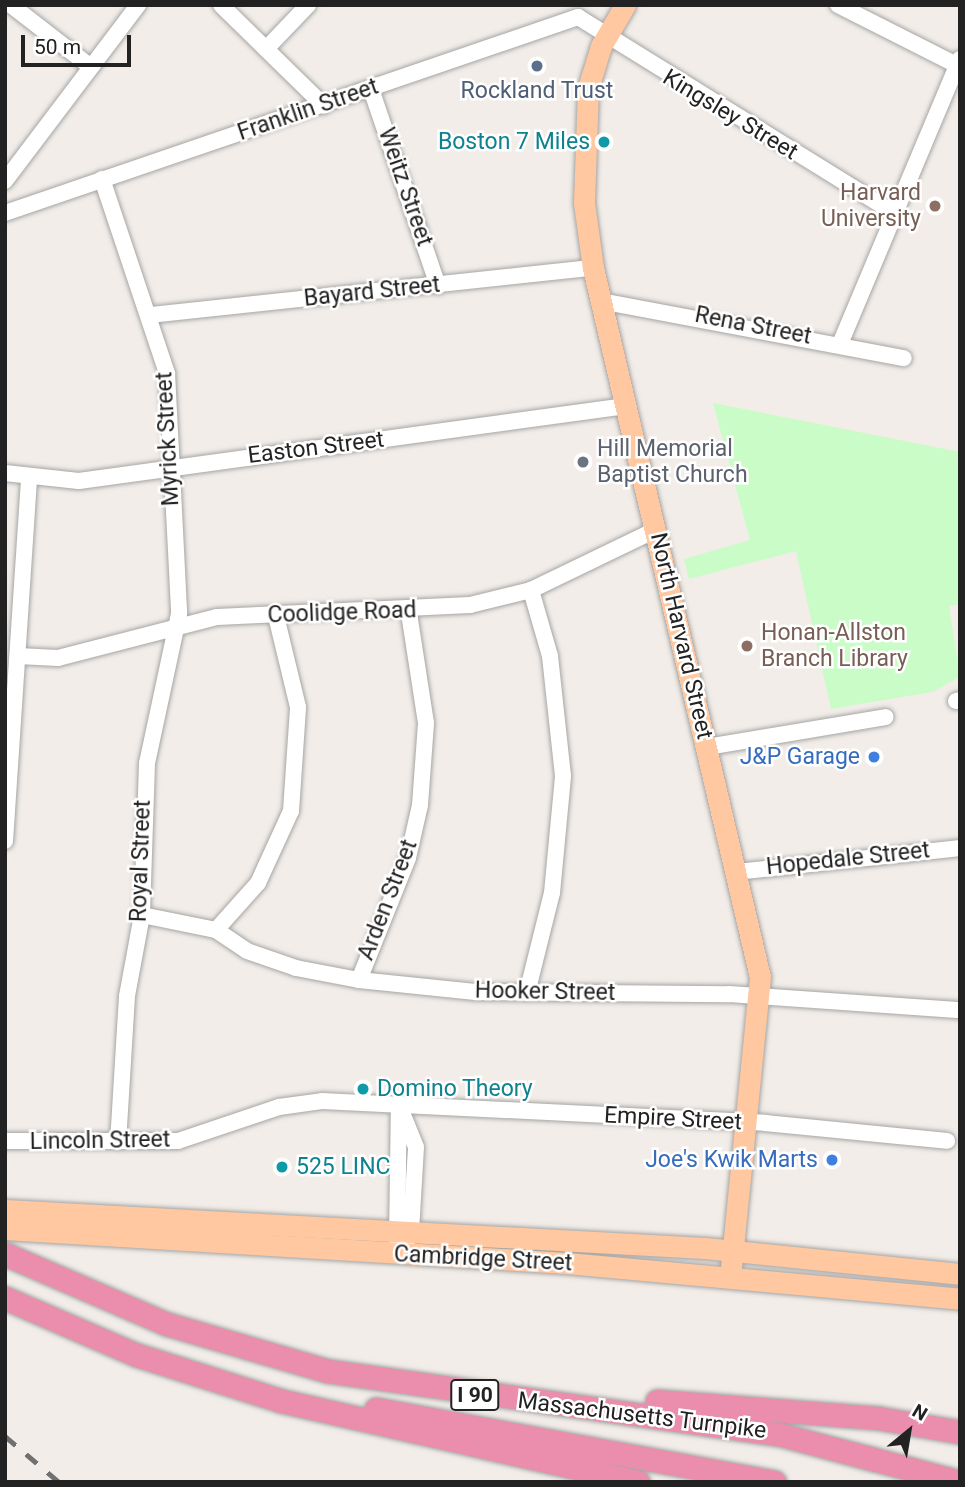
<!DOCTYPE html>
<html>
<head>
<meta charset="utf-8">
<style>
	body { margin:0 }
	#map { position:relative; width:965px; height:1487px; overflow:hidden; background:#f2ede8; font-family:Roboto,sans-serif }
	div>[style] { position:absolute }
	.park>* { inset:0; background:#c9fcc6 }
	.roads { filter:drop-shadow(0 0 2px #a6a6a6) drop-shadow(0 0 2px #a6a6a6) }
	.minor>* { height:16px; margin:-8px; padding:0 8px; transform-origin:8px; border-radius:8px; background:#fff }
	.major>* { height:21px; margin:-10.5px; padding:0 10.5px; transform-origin:10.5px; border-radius:10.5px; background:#ffc8a0 }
	.highway>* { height:23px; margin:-11.5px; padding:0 11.5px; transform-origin:11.5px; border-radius:11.5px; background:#eb8ead }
	.rail>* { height:4.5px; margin-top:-2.25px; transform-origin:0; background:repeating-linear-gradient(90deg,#707070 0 14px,transparent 0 28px) }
	.dots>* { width:19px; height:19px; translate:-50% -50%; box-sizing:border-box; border:4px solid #fff; border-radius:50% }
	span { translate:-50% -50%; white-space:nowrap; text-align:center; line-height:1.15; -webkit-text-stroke:5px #fff; paint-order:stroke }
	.shield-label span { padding:2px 5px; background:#fff; border:2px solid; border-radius:5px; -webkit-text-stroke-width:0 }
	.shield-label { font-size:21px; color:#222; font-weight:700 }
	.service-label { font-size:23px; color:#4e5e75 }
	.street-label { font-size:23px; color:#222 }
	.culture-label { font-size:23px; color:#0d838f }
	.right { translate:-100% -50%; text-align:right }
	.left { translate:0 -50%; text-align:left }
	.education-label { font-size:23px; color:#785e54 }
	.worship-label { font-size:23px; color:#5b616d }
	.shop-label { font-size:23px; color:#366cbe }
	.frame { position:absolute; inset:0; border:7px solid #222; pointer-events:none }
	.north { position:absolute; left:874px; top:1396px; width:70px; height:70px; -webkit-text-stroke:5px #fff; paint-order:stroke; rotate:30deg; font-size:19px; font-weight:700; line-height:28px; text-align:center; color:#222 }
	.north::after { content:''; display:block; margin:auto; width:24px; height:32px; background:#222; clip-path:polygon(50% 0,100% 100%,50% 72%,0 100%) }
	.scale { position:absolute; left:21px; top:35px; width:110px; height:32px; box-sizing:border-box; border:4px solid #222; border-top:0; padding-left:9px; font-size:21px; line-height:24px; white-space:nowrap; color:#222; -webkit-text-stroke:5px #fff; paint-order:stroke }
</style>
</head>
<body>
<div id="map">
	<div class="park">
		<div style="clip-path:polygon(713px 403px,960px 452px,960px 604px,949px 606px,960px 677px,932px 692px,831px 709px,796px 551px,689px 579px,684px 559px,750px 540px)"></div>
	</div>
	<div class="roads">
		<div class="minor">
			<div style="left:11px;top:5px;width:101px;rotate:37.8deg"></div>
			<div style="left:221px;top:5px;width:144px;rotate:44.4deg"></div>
			<div style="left:838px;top:5px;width:133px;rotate:26.8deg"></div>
			<div style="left:266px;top:49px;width:61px;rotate:-46.3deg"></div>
			<div style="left:371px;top:89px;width:208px;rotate:71.2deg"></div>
			<div style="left:102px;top:179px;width:205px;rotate:71.5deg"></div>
			<div style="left:167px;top:373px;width:241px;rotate:87.1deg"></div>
			<div style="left:179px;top:614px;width:152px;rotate:102.1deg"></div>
			<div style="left:147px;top:763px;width:152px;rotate:91.9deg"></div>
			<div style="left:142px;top:915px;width:82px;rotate:100.5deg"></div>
			<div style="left:127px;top:996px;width:146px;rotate:93.5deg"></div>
			<div style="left:5px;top:181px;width:221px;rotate:-52.9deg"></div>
			<div style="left:5px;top:213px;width:606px;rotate:-18.88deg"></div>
			<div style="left:578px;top:17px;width:370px;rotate:31.8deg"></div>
			<div style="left:601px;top:301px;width:308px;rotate:10.7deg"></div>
			<div style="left:150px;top:315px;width:445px;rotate:-6.1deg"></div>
			<div style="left:840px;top:344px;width:309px;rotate:-67.2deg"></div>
			<div style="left:5px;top:473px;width:74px;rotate:6.2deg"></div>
			<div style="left:79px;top:481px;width:552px;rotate:-7.81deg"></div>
			<div style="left:18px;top:656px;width:40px;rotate:2.9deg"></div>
			<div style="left:58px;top:658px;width:164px;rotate:-14.5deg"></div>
			<div style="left:217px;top:617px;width:253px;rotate:-2.7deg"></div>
			<div style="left:470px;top:605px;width:63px;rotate:-13.8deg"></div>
			<div style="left:531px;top:590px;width:138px;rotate:-25.8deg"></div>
			<div style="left:956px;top:701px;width:4px;rotate:-14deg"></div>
			<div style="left:707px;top:747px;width:181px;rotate:-9.5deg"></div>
			<div style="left:5px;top:841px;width:365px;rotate:-86.2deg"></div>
			<div style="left:736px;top:872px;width:225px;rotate:-6.1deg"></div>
			<div style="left:142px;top:915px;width:76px;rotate:11.5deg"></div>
			<div style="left:216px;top:930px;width:37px;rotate:34deg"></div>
			<div style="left:247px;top:951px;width:52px;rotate:19.1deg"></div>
			<div style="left:296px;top:968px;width:64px;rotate:10.8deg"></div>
			<div style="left:359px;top:980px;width:117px;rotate:5.9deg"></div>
			<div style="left:475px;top:992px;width:254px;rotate:0.5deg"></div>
			<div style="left:729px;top:994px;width:232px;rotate:4deg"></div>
			<div style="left:216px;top:930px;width:63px;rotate:-48.2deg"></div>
			<div style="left:258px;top:883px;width:79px;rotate:-65.4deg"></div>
			<div style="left:291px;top:811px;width:104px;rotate:-86.1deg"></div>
			<div style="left:298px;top:707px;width:94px;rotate:-103.6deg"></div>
			<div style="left:359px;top:980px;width:131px;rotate:-68.1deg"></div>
			<div style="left:408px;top:858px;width:54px;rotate:-77.2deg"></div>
			<div style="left:420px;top:805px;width:82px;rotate:-85.8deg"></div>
			<div style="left:426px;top:723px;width:111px;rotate:-98.8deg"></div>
			<div style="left:527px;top:993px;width:103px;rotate:-76deg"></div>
			<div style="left:552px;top:893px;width:118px;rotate:-84.6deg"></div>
			<div style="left:563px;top:776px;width:121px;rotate:-96.2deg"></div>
			<div style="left:550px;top:656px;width:69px;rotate:-106.1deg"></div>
			<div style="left:399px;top:1105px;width:45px;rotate:68deg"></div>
			<div style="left:416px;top:1147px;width:83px;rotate:93.4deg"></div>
			<div style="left:411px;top:1230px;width:27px;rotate:110deg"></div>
			<div style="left:5px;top:1141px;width:173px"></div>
			<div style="left:178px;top:1141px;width:107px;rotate:-18.6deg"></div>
			<div style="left:279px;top:1107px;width:43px;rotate:-7.9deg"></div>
			<div style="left:322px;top:1101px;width:444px;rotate:2.8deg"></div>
			<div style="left:765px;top:1123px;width:183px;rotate:5.6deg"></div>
			<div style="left:397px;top:1241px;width:136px;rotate:-89.2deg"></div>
		</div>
		<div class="major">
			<div style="left:625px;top:5px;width:48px;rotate:120.3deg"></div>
			<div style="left:601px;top:46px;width:44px;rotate:107.2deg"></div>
			<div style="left:588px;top:88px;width:115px;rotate:92deg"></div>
			<div style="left:584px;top:203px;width:66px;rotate:82.1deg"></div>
			<div style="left:593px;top:268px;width:728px;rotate:76.75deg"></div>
			<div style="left:760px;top:977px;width:301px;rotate:95.7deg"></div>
			<div style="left:5px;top:1210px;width:701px;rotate:3.11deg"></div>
			<div style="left:705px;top:1248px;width:256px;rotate:5.8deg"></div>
			<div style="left:5px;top:1229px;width:563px;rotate:3.46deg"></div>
			<div style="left:567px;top:1263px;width:395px;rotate:5.2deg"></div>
		</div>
		<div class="highway">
			<div style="left:5px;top:1254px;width:176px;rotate:23.4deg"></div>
			<div style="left:167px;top:1324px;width:168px;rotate:16.3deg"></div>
			<div style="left:328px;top:1371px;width:454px;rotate:8deg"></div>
			<div style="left:778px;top:1434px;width:188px;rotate:14.8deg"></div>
			<div style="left:5px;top:1298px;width:144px;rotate:23.4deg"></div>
			<div style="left:137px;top:1355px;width:152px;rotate:17.6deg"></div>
			<div style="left:282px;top:1401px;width:365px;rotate:12.8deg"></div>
			<div style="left:657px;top:1401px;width:222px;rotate:4.4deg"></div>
			<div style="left:878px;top:1418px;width:83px;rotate:9.7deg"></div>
			<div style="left:376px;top:1409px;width:405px;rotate:10.4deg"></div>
		</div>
	</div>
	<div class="rail">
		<div style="left:5px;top:1436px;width:71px;rotate:40.4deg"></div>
	</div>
	<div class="dots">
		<div style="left:537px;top:66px;background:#5c6f8a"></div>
		<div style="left:604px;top:142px;background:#0f9aa8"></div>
		<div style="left:935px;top:206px;background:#8d6e63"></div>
		<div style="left:583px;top:462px;background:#6b7280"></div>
		<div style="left:747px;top:646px;background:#8d6e63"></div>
		<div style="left:874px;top:757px;background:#3f7fe0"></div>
		<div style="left:363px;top:1089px;background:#0f9aa8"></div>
		<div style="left:832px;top:1160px;background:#3f7fe0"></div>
		<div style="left:282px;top:1167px;background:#0f9aa8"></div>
	</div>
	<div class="shield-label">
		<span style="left:475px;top:1395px">I 90</span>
	</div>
	<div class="service-label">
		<span style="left:537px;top:91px">Rockland Trust</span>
	</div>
	<div class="street-label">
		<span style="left:308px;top:110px;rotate:-19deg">Franklin Street</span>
		<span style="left:730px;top:115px;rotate:31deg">Kingsley Street</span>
		<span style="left:405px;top:187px;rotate:71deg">Weitz Street</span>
		<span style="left:372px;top:292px;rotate:-6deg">Bayard Street</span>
		<span style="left:753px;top:326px;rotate:11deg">Rena Street</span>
		<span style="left:168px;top:439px;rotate:-93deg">Myrick Street</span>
		<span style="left:316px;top:448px;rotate:-7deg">Easton Street</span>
		<span style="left:342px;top:613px;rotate:-2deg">Coolidge Road</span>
		<span style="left:681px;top:636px;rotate:77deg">North Harvard Street</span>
		<span style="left:848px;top:859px;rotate:-6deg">Hopedale Street</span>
		<span style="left:141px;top:861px;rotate:-88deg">Royal Street</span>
		<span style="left:388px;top:900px;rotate:-69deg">Arden Street</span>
		<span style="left:545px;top:992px;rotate:1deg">Hooker Street</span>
		<span style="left:673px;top:1119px;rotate:3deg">Empire Street</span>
		<span style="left:100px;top:1141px;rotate:-1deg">Lincoln Street</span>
		<span style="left:483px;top:1259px;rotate:3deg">Cambridge Street</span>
		<span style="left:642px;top:1416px;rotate:7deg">Massachusetts Turnpike</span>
	</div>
	<div class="culture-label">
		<span class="right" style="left:590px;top:142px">Boston 7 Miles</span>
		<span class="left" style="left:377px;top:1089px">Domino Theory</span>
		<span class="left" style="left:296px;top:1167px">525 LINC</span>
	</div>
	<div class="education-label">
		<span class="right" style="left:921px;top:206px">Harvard<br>University</span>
		<span class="left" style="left:761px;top:646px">Honan-Allston<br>Branch Library</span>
	</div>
	<div class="worship-label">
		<span class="left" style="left:597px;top:462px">Hill Memorial<br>Baptist Church</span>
	</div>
	<div class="shop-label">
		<span class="right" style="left:860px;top:757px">J&amp;P Garage</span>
		<span class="right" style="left:818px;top:1160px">Joe's Kwik Marts</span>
	</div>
	<div class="frame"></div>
	<div class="north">N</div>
	<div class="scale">50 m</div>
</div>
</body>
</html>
